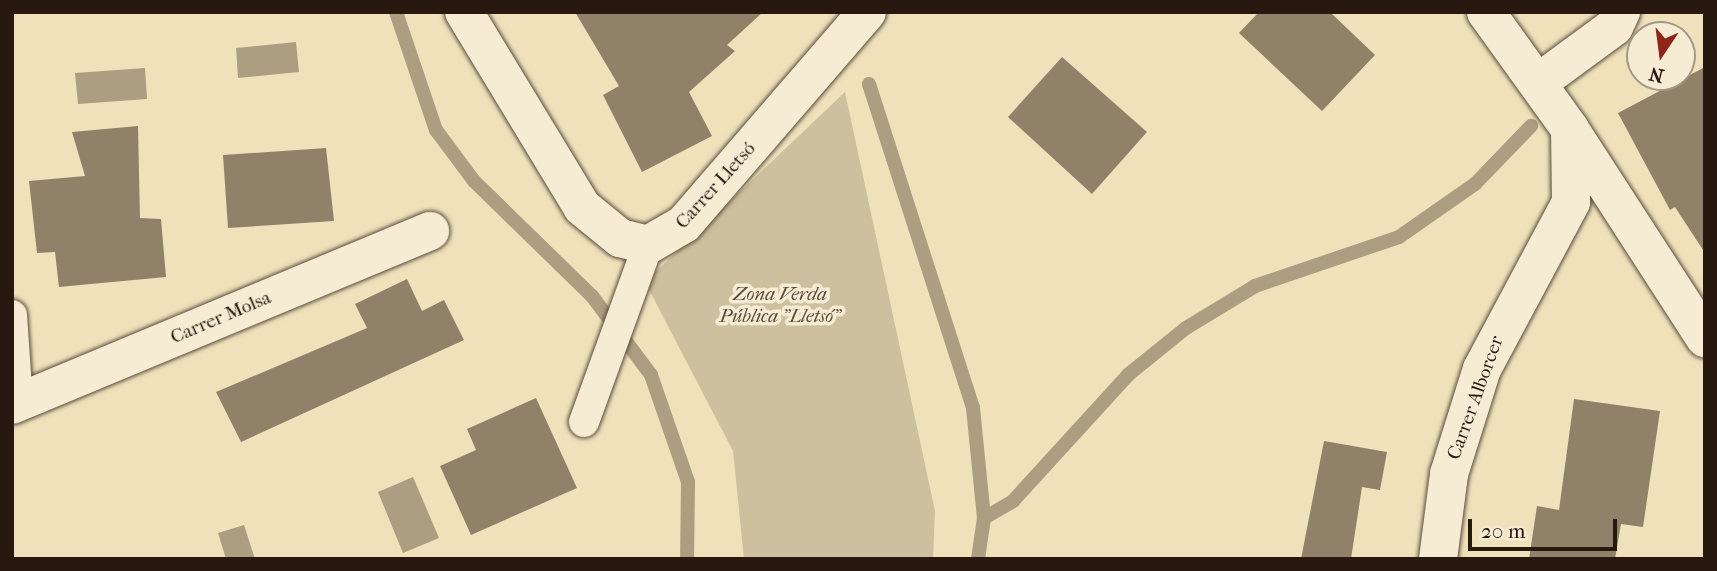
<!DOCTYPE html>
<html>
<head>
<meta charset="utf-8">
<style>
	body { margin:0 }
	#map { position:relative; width:1717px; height:571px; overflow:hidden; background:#efe2bb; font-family:"IM FELL French Canon",serif }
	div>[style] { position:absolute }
	.green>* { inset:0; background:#cdc09e }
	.water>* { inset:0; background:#ab9e81 }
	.stream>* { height:14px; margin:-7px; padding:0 7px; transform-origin:7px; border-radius:7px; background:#ab9e81 }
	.building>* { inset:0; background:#8f8269 }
	.roads { filter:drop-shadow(0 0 2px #5a4b3b) drop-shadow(0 0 2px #5a4b3b) }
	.lane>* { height:30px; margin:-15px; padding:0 15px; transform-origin:15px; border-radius:15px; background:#f5ecd3 }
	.street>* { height:38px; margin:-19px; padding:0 19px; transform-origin:19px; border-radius:19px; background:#f5ecd3 }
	span { translate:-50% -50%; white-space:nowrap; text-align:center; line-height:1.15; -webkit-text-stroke:7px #f5ecd3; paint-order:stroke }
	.street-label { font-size:19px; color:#281910 }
	.park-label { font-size:19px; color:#5a4b3b; font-style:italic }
	.frame { position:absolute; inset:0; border:14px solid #281910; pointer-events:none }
	.north { position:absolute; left:1626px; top:21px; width:70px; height:70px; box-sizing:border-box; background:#f5ecd3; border:2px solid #a39885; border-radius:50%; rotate:193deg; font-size:19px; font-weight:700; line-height:28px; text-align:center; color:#281910 }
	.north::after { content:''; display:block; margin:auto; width:24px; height:32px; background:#8f2418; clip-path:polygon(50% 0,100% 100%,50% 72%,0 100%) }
	.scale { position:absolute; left:1468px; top:519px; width:149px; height:32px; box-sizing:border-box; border:4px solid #281910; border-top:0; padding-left:9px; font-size:21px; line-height:24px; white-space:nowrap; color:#281910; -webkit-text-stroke:5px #f5ecd3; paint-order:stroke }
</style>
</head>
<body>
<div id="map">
	<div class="green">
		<div style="clip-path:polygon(845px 92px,935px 511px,933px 559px,744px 559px,733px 451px,645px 282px)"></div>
	</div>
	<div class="water">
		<div style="clip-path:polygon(296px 42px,299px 72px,238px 78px,236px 48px)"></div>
		<div style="clip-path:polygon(145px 68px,147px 99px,78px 104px,75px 73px)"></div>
		<div style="clip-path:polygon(413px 477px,439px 538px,403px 553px,378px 492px)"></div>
		<div style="clip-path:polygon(244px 525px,255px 559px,226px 559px,218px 533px)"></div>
	</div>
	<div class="stream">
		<div style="left:396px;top:12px;width:125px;rotate:71.3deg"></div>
		<div style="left:436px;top:130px;width:64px;rotate:53.3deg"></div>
		<div style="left:474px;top:181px;width:165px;rotate:44.3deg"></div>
		<div style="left:592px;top:296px;width:99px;rotate:53.2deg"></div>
		<div style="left:651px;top:375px;width:113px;rotate:70.9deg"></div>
		<div style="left:688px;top:482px;width:77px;rotate:90.7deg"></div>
		<div style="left:869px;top:84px;width:340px;rotate:72.2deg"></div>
		<div style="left:973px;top:408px;width:111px;rotate:84.3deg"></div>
		<div style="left:978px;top:559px;width:41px;rotate:-81.7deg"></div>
		<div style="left:984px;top:518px;width:34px;rotate:-30deg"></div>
		<div style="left:1013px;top:501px;width:172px;rotate:-47.6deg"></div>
		<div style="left:1129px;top:374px;width:73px;rotate:-38.9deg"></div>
		<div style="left:1186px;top:328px;width:81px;rotate:-31.3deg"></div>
		<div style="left:1255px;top:286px;width:152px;rotate:-18.8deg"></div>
		<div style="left:1399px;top:237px;width:93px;rotate:-34.9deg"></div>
		<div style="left:1475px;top:184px;width:81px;rotate:-46deg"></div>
	</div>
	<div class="building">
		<div style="clip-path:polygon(575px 12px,763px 12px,727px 45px,735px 51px,689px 92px,712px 136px,642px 172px,603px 95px,619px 86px)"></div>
		<div style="clip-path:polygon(1259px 12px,1330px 12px,1375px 55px,1322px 111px,1239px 33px)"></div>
		<div style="clip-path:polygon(1062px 57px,1147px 132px,1092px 194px,1008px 117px)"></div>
		<div style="clip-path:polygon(1705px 67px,1705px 253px,1675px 207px,1670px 210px,1618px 113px)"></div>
		<div style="clip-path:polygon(138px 126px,140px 218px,161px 219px,166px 277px,59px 287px,55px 252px,37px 253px,29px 181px,85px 176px,72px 132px)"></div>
		<div style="clip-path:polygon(326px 148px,334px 221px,228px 228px,223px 155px)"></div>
		<div style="clip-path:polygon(407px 279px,422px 311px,444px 300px,464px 340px,241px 442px,216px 392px,367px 328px,355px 304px)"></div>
		<div style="clip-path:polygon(536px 398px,577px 488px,471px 535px,440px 466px,476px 450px,467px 429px)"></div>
		<div style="clip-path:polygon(1574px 399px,1660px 411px,1643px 527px,1621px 524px,1615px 559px,1529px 559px,1537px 506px,1559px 510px)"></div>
		<div style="clip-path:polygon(1324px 441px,1387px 452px,1380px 490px,1362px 487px,1351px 559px,1301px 559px)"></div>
	</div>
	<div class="roads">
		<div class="lane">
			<div style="left:12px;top:315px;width:88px;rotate:86.1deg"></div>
			<div style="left:584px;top:422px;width:188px;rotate:-70.1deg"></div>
		</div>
		<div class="street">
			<div style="left:464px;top:12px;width:228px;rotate:58.8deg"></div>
			<div style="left:582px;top:207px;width:49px;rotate:39.2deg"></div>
			<div style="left:620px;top:238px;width:29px;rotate:14deg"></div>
			<div style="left:648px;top:245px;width:42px;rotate:-30.3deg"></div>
			<div style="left:684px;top:224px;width:280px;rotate:-49.2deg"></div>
			<div style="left:1539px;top:82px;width:93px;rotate:-36.3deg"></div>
			<div style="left:1614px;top:27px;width:17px;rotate:-65deg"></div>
			<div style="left:1571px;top:131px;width:247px;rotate:57.1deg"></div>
			<div style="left:12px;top:405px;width:453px;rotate:-22.6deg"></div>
			<div style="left:1438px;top:559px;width:86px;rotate:-82.6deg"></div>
			<div style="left:1449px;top:474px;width:110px;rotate:-72.6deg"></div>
			<div style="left:1482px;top:369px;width:189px;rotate:-61.9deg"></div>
			<div style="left:1571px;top:202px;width:73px;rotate:-90.8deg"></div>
			<div style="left:1570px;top:129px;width:144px;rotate:-125.7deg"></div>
		</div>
	</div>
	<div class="street-label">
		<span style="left:716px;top:186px;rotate:-48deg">Carrer Lletsó</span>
		<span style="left:221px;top:318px;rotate:-23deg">Carrer Molsa</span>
		<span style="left:1476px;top:398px;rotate:-70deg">Carrer Alborcer</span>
	</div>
	<div class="park-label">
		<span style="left:780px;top:306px">Zona Verda<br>Pública "Lletsó"</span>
	</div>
	<div class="frame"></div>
	<div class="north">N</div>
	<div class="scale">20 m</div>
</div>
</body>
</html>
